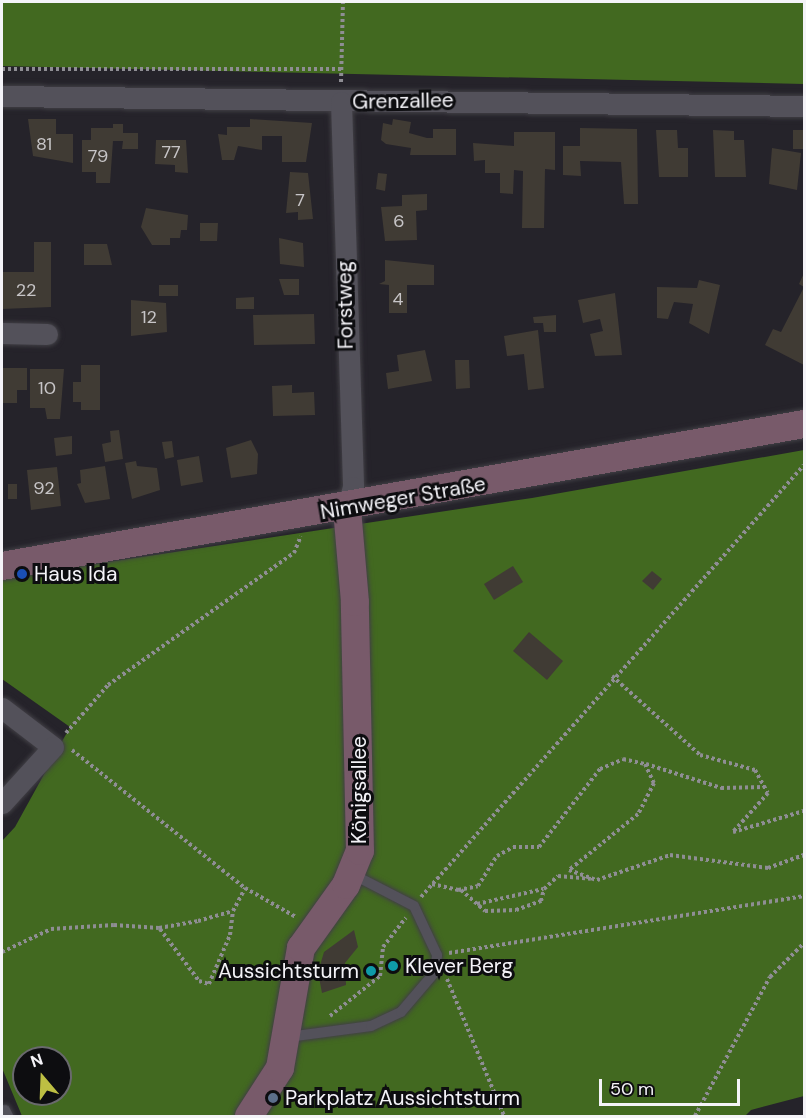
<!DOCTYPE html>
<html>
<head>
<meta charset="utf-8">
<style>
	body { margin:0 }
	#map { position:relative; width:806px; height:1118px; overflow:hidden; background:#25232a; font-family:"DM Sans",sans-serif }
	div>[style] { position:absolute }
	.forest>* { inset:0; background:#426920 }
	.building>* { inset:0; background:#403b34 }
	.round { border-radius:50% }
	.path>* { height:4px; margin-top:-2px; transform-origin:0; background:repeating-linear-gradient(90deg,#8f8e94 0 3px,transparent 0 6px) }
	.roads { filter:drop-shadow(0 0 2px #413f45) drop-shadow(0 0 2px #413f45) }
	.lane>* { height:10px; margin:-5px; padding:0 5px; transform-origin:5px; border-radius:5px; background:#53515a }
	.street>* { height:21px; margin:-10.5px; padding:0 10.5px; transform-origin:10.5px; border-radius:10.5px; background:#53515a }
	.secondary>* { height:28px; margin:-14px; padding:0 14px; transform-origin:14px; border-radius:14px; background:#785a6a }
	.dots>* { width:16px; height:16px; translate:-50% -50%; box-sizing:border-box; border:3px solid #0d0d10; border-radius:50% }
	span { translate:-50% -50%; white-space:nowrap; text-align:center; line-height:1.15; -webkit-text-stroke:6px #0d0d10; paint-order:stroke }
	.number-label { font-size:18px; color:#c7c5c7 }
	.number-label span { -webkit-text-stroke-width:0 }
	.street-label { font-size:21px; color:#f4f3f8 }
	.poi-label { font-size:21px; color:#f4f3f8 }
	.left { translate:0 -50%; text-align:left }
	.right { translate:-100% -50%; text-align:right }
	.frame { position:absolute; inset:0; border:3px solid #f4f3f8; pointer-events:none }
	.north { position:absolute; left:12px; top:1046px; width:60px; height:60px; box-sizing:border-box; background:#0d0d10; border:2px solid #69696d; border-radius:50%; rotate:341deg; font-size:16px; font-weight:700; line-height:24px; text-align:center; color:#f4f3f8 }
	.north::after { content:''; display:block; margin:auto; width:21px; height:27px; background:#bdbf43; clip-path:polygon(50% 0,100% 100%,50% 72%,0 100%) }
	.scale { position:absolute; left:599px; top:1079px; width:141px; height:27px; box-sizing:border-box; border:3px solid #f4f3f8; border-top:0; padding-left:8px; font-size:18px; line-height:21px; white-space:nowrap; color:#f4f3f8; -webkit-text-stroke:4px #0d0d10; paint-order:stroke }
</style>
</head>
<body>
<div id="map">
	<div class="forest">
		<div style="clip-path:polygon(2px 2px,804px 2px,804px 84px,2px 66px)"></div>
		<div style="clip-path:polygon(evenodd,804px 450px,804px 1096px,751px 1110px,745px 1116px,22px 1116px,2px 1068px,2px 841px,15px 827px,70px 727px,2px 679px,2px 578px,532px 498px,804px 450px,24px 1058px,60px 1058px,60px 1094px,24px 1094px,24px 1058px)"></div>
	</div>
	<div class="building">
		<div style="clip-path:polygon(28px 119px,56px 119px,56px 134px,73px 134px,73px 163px,33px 156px)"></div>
		<div style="clip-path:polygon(250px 119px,312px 123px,306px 162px,282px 162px,282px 136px,262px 136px,262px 150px,238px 146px,234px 160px,222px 160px,218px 134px,227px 135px,227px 127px,250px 127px)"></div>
		<div style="clip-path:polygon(393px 119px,411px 122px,409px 133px,427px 138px,433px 138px,433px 129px,456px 129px,456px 155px,410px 155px,411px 148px,386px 144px,381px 140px,383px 123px,392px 125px)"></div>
		<div style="clip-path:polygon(113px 124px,123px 124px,123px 133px,138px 133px,138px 149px,122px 149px,123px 141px,113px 141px,110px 183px,96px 183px,96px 172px,82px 172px,82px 140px,91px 140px,91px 128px,113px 128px)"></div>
		<div style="clip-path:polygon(580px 128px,637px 129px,638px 204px,624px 204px,621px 162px,580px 161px,581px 176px,563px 175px,563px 146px,580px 146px)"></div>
		<div style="clip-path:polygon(656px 130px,677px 130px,678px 148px,688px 148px,688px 177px,659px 177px)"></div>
		<div style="clip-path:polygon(713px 130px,734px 131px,734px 140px,744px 140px,746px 177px,715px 177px)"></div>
		<div style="clip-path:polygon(793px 130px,804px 130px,804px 149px,793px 149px)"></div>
		<div style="clip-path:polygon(514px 132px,555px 132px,555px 170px,545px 169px,544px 228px,522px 228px,523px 171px,514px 170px,513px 194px,500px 193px,500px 173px,485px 173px,485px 160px,474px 161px,473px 143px,514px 146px)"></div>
		<div style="clip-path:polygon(156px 140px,186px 140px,188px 173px,175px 172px,175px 165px,155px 164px)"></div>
		<div style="clip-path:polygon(772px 148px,801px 153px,797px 190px,769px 184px)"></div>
		<div style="clip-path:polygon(290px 172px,308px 173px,313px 219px,298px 220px,298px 212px,286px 213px)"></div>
		<div style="clip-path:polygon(378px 173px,387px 174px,385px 191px,376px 189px)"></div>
		<div style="clip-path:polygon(427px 194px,427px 210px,416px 211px,417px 240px,385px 241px,381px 207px,402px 206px,402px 195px)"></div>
		<div style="clip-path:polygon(146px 208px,188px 215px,187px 230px,181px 230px,180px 238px,170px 238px,170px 245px,152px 245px,141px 227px)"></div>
		<div style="clip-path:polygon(200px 223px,218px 223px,217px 241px,200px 241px)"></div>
		<div style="clip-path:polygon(279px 238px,303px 243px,304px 267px,280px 264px)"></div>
		<div style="clip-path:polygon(34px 242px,51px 242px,51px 307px,2px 309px,2px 272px,34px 272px)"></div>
		<div style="clip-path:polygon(84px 244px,107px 244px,112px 265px,84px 265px)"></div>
		<div style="clip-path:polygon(385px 260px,434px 265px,434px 285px,407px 285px,407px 313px,389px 313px,389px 285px,379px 284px,385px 281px)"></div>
		<div style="clip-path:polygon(804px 273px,804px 365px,765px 345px,773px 329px,781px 332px,804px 287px,799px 284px)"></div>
		<div style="clip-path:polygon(279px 279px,299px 279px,299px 295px,284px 295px)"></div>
		<div style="clip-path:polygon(699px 280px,720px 285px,709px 334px,689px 323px,693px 304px,674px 302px,668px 319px,657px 318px,657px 287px,697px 288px)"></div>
		<div style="clip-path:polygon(159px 285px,178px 285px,178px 296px,159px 296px)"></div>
		<div style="clip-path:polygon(615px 293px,622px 355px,595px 356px,590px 334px,603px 331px,600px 319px,583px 323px,578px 300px)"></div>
		<div style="clip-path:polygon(254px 297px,254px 309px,236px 309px,236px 298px)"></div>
		<div style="clip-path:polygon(131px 300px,166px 303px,167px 332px,131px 336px)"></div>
		<div style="clip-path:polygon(314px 314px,315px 344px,254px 345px,253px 315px)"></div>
		<div style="clip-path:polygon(556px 315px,556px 332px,544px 332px,543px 323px,534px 323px,533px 317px)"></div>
		<div style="clip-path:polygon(538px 330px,544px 388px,528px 390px,524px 354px,507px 356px,504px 336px)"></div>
		<div style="clip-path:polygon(425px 350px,432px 381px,388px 389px,386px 373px,399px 371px,397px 355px)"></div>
		<div style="clip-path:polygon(455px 360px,469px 360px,470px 388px,456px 389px)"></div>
		<div style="clip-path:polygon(81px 365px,100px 365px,100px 410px,81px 410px,81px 402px,73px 402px,73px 382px,81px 382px)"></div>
		<div style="clip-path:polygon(2px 368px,27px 368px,27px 390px,17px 390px,17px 403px,2px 403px)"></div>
		<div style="clip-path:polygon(30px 369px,64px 369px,60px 419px,47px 419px,45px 408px,30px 408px)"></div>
		<div style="clip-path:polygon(292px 385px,292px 393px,314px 392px,315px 415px,273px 416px,272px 386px)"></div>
		<div style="clip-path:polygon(119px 430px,123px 459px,105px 462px,102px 444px,111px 442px,110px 431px)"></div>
		<div style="clip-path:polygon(72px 436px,72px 454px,56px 456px,54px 438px)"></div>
		<div style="clip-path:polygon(251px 440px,258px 454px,257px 474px,231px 478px,226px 448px)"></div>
		<div style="clip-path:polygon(172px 441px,174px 457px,165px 459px,162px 442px)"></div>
		<div style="clip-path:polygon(199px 456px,203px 482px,181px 486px,177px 460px)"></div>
		<div style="clip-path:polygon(136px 461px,137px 466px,157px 468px,160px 490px,132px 499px,125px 463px)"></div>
		<div style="clip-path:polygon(105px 466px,110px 499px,85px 503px,77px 484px,81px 483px,80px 470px)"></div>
		<div style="clip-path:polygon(57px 467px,61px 506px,31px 510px,27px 470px)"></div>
		<div style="clip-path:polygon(8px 484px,17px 484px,17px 499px,8px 499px)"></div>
		<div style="clip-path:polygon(513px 566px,523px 582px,494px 600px,484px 584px)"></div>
		<div style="clip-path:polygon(652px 571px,662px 579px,653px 590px,642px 581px)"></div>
		<div style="clip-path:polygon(529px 632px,563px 661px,547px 680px,513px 651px)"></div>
		<div style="clip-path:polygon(354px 930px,358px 947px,345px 963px,346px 985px,322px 993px,318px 972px,324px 952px)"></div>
		<div class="round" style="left:365px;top:965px;width:12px;height:12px"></div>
	</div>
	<div class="path">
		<div style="left:2px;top:69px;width:340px"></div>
		<div style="left:341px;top:82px;width:80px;rotate:-88.6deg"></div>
		<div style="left:612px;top:676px;width:118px;rotate:41.9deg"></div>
		<div style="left:700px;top:755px;width:57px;rotate:15.3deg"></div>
		<div style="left:755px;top:770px;width:26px;rotate:61deg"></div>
		<div style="left:768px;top:793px;width:52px;rotate:131.9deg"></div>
		<div style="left:733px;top:832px;width:74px;rotate:-16.5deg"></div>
		<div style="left:66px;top:733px;width:64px;rotate:-48.8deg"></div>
		<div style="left:108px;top:685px;width:228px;rotate:-35.4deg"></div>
		<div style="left:294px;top:553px;width:18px;rotate:-68deg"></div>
		<div style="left:72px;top:750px;width:221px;rotate:38.6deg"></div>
		<div style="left:245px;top:888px;width:59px;rotate:29.6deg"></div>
		<div style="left:646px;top:764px;width:79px;rotate:17.7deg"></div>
		<div style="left:721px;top:788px;width:44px;rotate:-1.3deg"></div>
		<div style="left:432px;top:884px;width:27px;rotate:13deg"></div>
		<div style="left:458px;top:890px;width:20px;rotate:-11deg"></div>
		<div style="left:478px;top:886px;width:36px;rotate:-58deg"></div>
		<div style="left:497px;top:856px;width:18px;rotate:-29deg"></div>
		<div style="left:513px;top:847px;width:26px"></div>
		<div style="left:539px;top:847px;width:99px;rotate:-52deg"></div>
		<div style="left:600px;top:769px;width:25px;rotate:-23deg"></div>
		<div style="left:623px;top:759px;width:23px;rotate:13deg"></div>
		<div style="left:645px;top:764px;width:21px;rotate:65deg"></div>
		<div style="left:654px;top:783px;width:35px;rotate:117deg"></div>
		<div style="left:638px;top:814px;width:89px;rotate:140.9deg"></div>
		<div style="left:569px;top:870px;width:30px;rotate:20deg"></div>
		<div style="left:597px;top:880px;width:77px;rotate:-18.9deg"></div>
		<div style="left:670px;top:855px;width:99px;rotate:7.6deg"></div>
		<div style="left:768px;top:868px;width:38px;rotate:-20deg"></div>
		<div style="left:461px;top:890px;width:32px;rotate:41deg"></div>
		<div style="left:485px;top:911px;width:31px;rotate:-2deg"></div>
		<div style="left:516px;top:910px;width:27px;rotate:-20deg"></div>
		<div style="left:541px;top:901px;width:12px;rotate:-76deg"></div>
		<div style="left:544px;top:889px;width:19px;rotate:-43deg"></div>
		<div style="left:558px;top:876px;width:33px;rotate:5deg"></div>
		<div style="left:421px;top:897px;width:577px;rotate:-48.44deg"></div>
		<div style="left:477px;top:904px;width:68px;rotate:-12.8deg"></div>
		<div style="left:160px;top:929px;width:65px;rotate:53.1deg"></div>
		<div style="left:199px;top:981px;width:10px;rotate:17deg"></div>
		<div style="left:209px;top:984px;width:53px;rotate:-66.8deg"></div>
		<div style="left:230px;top:935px;width:24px;rotate:-83deg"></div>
		<div style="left:2px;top:952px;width:54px;rotate:-25.1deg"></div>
		<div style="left:51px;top:929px;width:63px;rotate:-3.6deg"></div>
		<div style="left:114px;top:925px;width:45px;rotate:3.8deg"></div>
		<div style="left:159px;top:928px;width:40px;rotate:-10deg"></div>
		<div style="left:198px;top:921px;width:36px;rotate:-16deg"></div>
		<div style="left:233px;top:911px;width:26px;rotate:-62deg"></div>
		<div style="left:449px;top:953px;width:360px;rotate:-9.1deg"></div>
		<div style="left:447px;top:979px;width:148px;rotate:67.4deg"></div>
		<div style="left:330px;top:1016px;width:64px;rotate:-38.7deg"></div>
		<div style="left:380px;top:976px;width:29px;rotate:-84deg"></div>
		<div style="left:383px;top:947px;width:37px;rotate:-52deg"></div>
		<div style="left:695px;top:1116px;width:158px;rotate:-61.7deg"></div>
		<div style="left:770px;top:977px;width:48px;rotate:-45deg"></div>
	</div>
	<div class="roads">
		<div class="lane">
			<div style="left:288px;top:1037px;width:84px;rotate:-7.5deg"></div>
			<div style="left:371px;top:1026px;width:33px;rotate:-25deg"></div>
			<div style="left:401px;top:1012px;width:52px;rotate:-49.6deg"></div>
			<div style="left:435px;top:972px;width:17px;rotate:-83deg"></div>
			<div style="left:437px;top:955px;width:54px;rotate:-115.1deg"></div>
			<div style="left:414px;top:906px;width:70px;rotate:-152.7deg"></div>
			<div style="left:5px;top:1110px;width:7px;rotate:63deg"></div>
		</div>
		<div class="street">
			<div style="left:2px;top:96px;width:802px;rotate:0.71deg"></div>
			<div style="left:341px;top:102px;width:385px;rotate:88.2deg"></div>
			<div style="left:353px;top:487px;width:22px;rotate:106deg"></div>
			<div style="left:2px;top:333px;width:45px;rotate:1.3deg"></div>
			<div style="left:2px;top:708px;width:64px;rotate:37.4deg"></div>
			<div style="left:53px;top:747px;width:76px;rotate:132.3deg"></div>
		</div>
		<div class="secondary">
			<div style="left:2px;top:566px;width:814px;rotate:-10.04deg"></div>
			<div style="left:249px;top:1116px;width:57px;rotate:-57.1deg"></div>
			<div style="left:280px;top:1068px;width:122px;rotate:-80.1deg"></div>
			<div style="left:301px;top:948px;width:77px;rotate:-54.5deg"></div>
			<div style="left:346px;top:885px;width:37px;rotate:-68deg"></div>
			<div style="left:360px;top:851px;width:249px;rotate:-91.2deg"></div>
			<div style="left:355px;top:602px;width:94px;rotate:-94.9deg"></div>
		</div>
	</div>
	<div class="dots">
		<div style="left:22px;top:574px;background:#1a4fb4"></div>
		<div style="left:393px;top:966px;background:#0f9aa8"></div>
		<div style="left:371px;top:971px;background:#0f9aa8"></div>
		<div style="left:273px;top:1098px;background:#5c6f8a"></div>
	</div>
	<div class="number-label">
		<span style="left:44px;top:144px">81</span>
		<span style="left:171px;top:152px">77</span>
		<span style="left:98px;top:156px">79</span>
		<span style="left:300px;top:200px">7</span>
		<span style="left:399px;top:221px">6</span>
		<span style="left:26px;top:290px">22</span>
		<span style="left:398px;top:299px">4</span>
		<span style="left:149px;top:317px">12</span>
		<span style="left:47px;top:388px">10</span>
		<span style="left:44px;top:488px">92</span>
	</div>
	<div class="street-label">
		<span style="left:403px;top:101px;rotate:-1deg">Grenzallee</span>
		<span style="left:345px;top:305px;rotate:-91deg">Forstweg</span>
		<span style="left:403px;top:498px;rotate:-10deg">Nimweger Straße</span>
		<span style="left:359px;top:790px;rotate:-90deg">Königsallee</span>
	</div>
	<div class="poi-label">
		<span class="left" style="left:34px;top:574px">Haus Ida</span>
		<span class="left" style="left:405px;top:966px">Klever Berg</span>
		<span class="right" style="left:359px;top:971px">Aussichtsturm</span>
		<span class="left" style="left:285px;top:1098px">Parkplatz Aussichtsturm</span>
	</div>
	<div class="frame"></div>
	<div class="north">N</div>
	<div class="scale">50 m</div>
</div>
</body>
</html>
